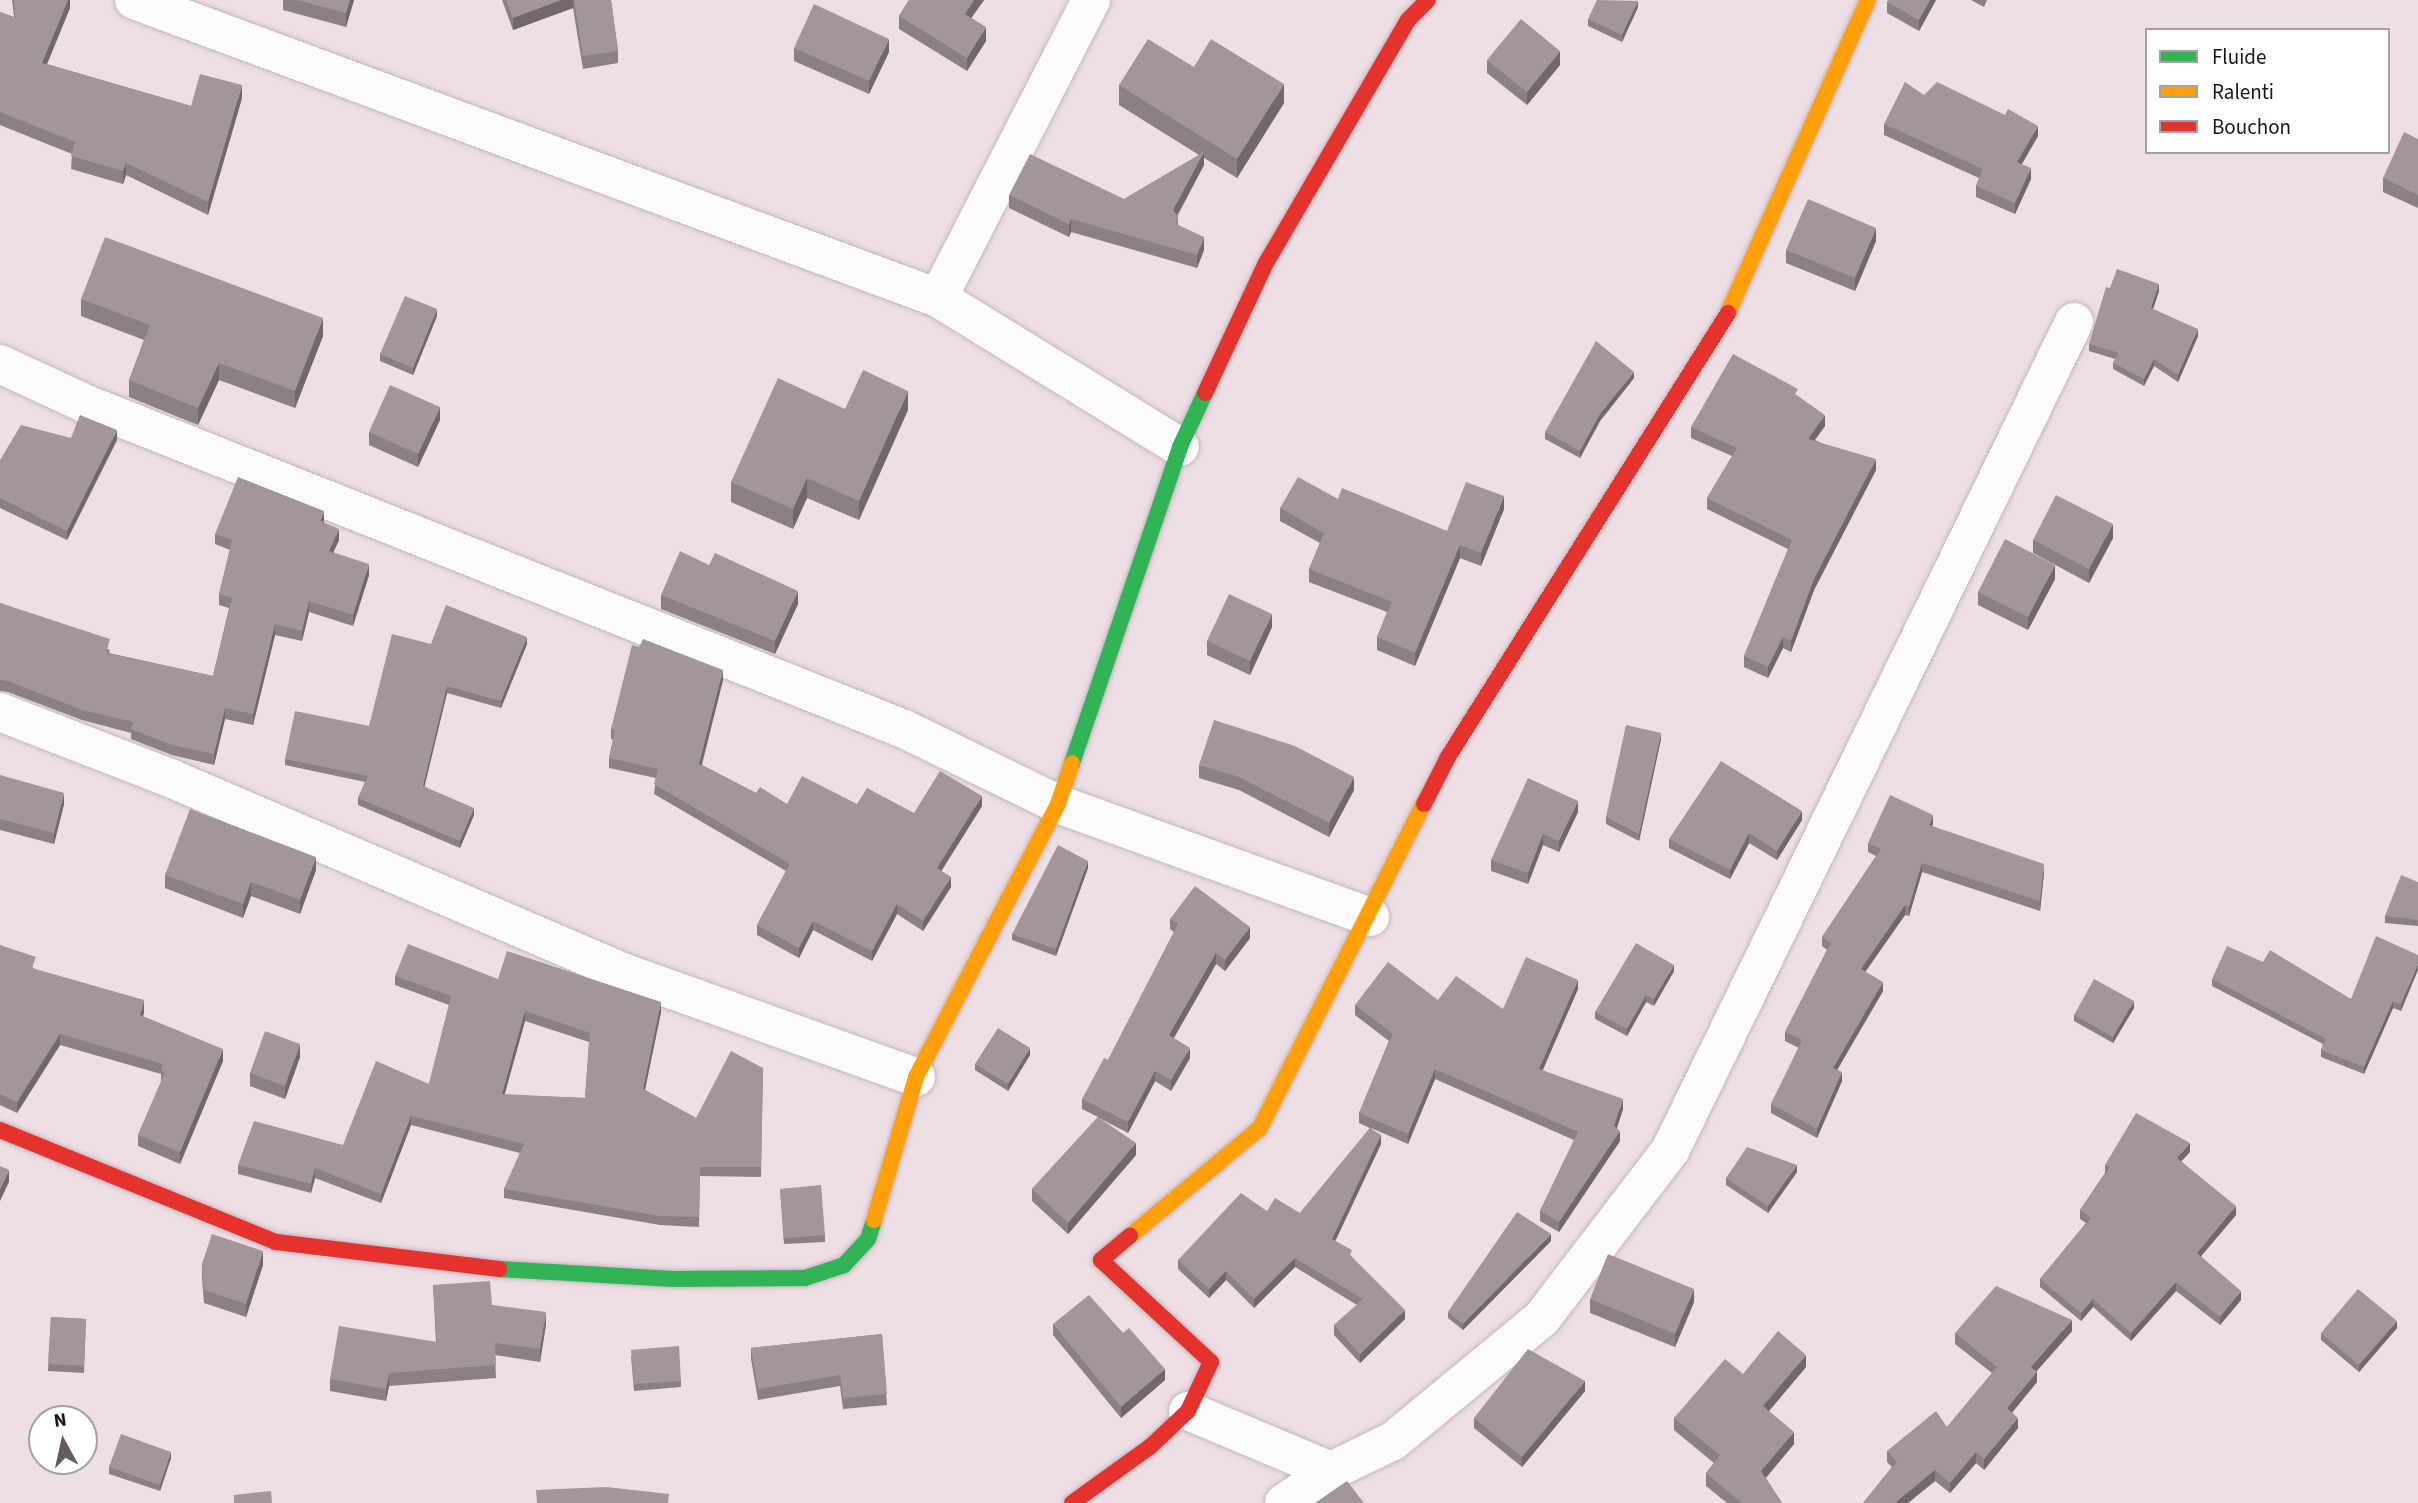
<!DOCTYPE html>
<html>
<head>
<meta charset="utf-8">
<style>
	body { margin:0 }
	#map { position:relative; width:2418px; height:1503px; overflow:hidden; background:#eedee6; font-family:"Source Sans 3",sans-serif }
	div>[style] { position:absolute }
	.roads { filter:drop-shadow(0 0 2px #c3b6bc) drop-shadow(0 0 2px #c3b6bc) }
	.street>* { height:38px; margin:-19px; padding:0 19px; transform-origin:19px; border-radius:19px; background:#fcfafb }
	.fast>* { height:16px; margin:-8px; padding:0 8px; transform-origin:8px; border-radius:8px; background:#30b455 }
	.slow>* { height:16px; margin:-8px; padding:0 8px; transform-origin:8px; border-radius:8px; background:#ff9f0a }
	.jam>* { height:16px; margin:-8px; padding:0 8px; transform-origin:8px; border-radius:8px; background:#e5322d }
	.wall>* { inset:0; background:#8b8086 }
	.shaded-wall>* { inset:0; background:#71686d }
	.building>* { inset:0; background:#a2959c }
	span { translate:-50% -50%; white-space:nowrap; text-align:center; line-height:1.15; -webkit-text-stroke:7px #fff; paint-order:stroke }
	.legend { position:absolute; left:2145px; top:28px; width:245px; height:126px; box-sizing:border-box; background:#fff; border:2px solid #a5a1a3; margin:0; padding:9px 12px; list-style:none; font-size:21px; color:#1d1318 }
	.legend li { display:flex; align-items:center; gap:14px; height:35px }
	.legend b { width:35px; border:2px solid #a5a1a3 }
	.north { position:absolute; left:28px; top:1405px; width:70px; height:70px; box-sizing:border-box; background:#fff; border:2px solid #a5a1a3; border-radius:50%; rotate:352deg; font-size:19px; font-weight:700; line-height:28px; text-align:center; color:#1d1318 }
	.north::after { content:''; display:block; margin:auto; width:24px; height:32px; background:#665a60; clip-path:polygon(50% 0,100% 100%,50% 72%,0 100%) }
</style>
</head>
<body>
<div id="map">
	<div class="roads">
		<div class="street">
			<div style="left:134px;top:0;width:857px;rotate:20.34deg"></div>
			<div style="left:938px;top:298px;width:284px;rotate:31.6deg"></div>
			<div style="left:938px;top:298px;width:335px;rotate:-62.8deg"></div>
			<div style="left:0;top:364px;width:95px;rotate:24.9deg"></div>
			<div style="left:86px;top:404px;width:880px;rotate:21.67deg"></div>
			<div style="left:904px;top:729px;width:171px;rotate:26deg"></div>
			<div style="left:1058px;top:804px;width:332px;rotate:19.9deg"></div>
			<div style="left:0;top:712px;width:182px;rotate:21.2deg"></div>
			<div style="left:170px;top:778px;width:498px;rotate:23.2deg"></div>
			<div style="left:628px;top:974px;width:306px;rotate:19.7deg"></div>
			<div style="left:1188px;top:1411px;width:155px;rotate:22.8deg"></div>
			<div style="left:1331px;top:1471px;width:69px;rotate:-25.8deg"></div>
			<div style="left:1393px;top:1441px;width:193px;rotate:-39.5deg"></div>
			<div style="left:1542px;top:1318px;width:213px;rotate:-52.6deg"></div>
			<div style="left:1671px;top:1149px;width:920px;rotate:-64.02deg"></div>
			<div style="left:1284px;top:1503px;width:57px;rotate:-34.2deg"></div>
		</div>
		<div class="fast">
			<div style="left:1072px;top:763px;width:334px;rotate:-71.1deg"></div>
			<div style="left:1180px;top:447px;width:60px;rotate:-65.2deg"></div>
			<div style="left:499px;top:1269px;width:175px;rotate:3.3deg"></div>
			<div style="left:674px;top:1279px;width:131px;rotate:-0.4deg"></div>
			<div style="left:805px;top:1278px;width:41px;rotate:-18.4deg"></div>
			<div style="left:844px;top:1265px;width:35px;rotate:-47deg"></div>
			<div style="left:868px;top:1239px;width:20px;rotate:-72deg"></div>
		</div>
		<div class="slow">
			<div style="left:1728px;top:313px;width:343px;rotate:-65.9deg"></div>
			<div style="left:874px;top:1220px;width:149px;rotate:-73.6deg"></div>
			<div style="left:916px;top:1077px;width:308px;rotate:-62.5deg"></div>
			<div style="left:1058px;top:804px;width:43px;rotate:-71.1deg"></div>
			<div style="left:1130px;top:1236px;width:169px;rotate:-39.7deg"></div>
			<div style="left:1260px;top:1128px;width:363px;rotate:-63.2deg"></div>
		</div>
		<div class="jam">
			<div style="left:1205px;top:393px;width:144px;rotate:-64.9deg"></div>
			<div style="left:1266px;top:263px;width:281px;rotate:-59.7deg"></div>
			<div style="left:1408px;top:20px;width:28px;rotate:-45deg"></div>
			<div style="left:1424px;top:804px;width:53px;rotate:-62.9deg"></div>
			<div style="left:1448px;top:757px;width:525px;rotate:-57.76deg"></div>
			<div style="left:0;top:1130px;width:298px;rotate:22.1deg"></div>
			<div style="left:276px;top:1242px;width:225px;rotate:6.9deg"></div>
			<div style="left:1072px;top:1503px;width:97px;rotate:-35.8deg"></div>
			<div style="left:1151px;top:1446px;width:51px;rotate:-43.4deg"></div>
			<div style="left:1188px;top:1411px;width:54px;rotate:-64.9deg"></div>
			<div style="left:1211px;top:1362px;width:150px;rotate:-137.2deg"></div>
			<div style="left:1101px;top:1260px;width:38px;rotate:-40deg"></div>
		</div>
	</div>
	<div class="wall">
		<div style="clip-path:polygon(12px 0,70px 0,70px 8px,47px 64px,191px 106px,242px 98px,208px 215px,126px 175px,123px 184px,71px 169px,72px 154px,0 125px,0 12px,14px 17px)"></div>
		<div style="clip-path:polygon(283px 0,354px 0,346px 27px,283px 10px)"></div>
		<div style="clip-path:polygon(502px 0,611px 0,618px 51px,618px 63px,583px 69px,573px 8px,513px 30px)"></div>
		<div style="clip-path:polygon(909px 0,984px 0,971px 18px,986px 41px,967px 71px,899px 29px,899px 16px)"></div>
		<div style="clip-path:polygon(1936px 0,1919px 31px,1887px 13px,1887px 2px)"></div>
		<div style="clip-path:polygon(1971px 0,1987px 0,1984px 7px)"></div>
		<div style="clip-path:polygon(1638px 7px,1622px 42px,1588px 26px,1588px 19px)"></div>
		<div style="clip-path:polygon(794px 48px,889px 52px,869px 94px,794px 61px)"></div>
		<div style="clip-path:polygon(1487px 60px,1560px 65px,1527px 105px,1487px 73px)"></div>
		<div style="clip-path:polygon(1194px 67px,1284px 103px,1237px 178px,1204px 158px,1204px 165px,1178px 215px,1178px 225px,1204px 250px,1197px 268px,1071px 232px,1069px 237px,1009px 208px,1009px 195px,1124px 199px,1199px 155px,1119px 105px,1119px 85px)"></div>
		<div style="clip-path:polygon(1924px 95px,2038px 136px,2022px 164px,2031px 179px,2015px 214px,1976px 197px,1976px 186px,1979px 178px,1884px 135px,1884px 124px)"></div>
		<div style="clip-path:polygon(2418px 139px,2418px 208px,2383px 192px,2383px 178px)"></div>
		<div style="clip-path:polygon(1876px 241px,1855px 291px,1786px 263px,1786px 250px)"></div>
		<div style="clip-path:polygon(2110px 288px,2159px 291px,2153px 309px,2198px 336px,2178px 382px,2154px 366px,2144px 386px,2113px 369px,2113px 363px,2115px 359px,2089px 351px,2089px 344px)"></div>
		<div style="clip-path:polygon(81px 299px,323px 336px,295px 408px,219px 380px,198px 425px,129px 397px,129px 380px,144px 340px,81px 316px)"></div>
		<div style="clip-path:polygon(437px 316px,413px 375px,380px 361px,380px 354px)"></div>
		<div style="clip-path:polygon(1634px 378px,1600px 421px,1580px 458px,1545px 439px,1545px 432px)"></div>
		<div style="clip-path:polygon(1798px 396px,1825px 426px,1815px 440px,1876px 470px,1814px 590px,1791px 652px,1783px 648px,1768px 678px,1744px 667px,1744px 656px,1788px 549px,1707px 509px,1707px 498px,1732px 456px,1691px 438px,1691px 427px)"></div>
		<div style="clip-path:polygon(845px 409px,908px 410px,859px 520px,807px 498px,793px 529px,731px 502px,731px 482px)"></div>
		<div style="clip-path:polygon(440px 420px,418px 467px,369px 445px,369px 432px)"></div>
		<div style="clip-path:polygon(71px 438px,117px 440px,67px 540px,0 508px,0 460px)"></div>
		<div style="clip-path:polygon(1338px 499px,1447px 531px,1504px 509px,1481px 566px,1460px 558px,1415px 666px,1377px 650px,1377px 637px,1387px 612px,1309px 582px,1309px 569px,1320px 543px,1280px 521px,1280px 508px)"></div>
		<div style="clip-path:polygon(324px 522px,339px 540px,333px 552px,369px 575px,353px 626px,309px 612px,302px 641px,275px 635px,253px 725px,225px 719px,214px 765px,172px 755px,131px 739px,131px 733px,82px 720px,8px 692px,0 691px,0 603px,110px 650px,109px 653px,213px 676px,229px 608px,219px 605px,219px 594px,230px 550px,215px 544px,215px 534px)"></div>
		<div style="clip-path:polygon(2113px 538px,2089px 583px,2033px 553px,2033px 540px)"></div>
		<div style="clip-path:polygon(709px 565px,798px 604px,775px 654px,661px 609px,661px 595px)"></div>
		<div style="clip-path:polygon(2055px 579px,2028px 630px,1978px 605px,1978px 592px)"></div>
		<div style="clip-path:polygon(1272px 627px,1250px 675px,1207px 655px,1207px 641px)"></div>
		<div style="clip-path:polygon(431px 644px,527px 644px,501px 708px,447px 693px,424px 786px,474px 815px,460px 848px,358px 805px,358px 798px,365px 782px,285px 765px,285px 759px,369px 726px)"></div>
		<div style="clip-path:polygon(639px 647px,723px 680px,702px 765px,756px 793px,787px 804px,857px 804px,914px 813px,982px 806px,941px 871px,951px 887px,923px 931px,897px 914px,872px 961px,813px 930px,799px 958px,757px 935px,757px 925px,786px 871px,654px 794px,656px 778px,609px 768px,609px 758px,613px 740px,611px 739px,611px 729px)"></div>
		<div style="clip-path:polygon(1661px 739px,1639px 841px,1606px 824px,1606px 817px)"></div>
		<div style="clip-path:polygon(1199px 765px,1354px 790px,1329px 837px,1239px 790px,1199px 778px)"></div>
		<div style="clip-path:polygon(0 775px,64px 804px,54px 844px,0 830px)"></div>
		<div style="clip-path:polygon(1578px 812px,1559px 852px,1543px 845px,1528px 884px,1491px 871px,1491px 860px)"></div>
		<div style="clip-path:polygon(1802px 820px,1777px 860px,1749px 843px,1730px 879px,1669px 848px,1669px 839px)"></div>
		<div style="clip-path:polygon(1933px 824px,1932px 826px,2044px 873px,2040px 911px,1922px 872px,1909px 916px,1905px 915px,1865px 972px,1883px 991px,1837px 1070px,1842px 1081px,1817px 1138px,1771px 1113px,1771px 1104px,1799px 1048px,1785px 1041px,1785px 1032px,1827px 950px,1822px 946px,1822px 937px,1876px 856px,1868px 852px,1868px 843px)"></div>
		<div style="clip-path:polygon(1088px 868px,1056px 956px,1012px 940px,1012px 934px)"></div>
		<div style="clip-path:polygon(316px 870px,300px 914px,251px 896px,243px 918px,165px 888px,165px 875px)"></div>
		<div style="clip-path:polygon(2418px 882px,2418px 926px,2385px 923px,2385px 916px)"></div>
		<div style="clip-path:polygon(1170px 919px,1250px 938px,1225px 971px,1216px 964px,1174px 1038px,1190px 1058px,1171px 1091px,1155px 1081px,1128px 1133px,1099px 1118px,1136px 1155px,1068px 1234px,1032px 1201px,1032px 1189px,1098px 1117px,1082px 1109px,1082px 1099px,1108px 1060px,1174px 932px,1170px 929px)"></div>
		<div style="clip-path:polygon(0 945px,35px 969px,144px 1012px,143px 1017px,223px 1061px,180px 1164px,138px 1146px,138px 1135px,161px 1082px,161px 1074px,60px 1045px,17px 1113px,0 1105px)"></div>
		<div style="clip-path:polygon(2418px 955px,2401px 1011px,2393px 1008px,2364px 1074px,2321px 1057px,2321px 1050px,2323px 1044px,2212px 986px,2212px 979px,2263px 962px,2351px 999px)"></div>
		<div style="clip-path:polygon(1674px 971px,1654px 1006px,1646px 1002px,1627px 1036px,1595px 1019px,1595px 1012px)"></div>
		<div style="clip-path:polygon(evenodd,395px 976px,498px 979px,661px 1012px,645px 1090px,696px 1118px,763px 1068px,761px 1177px,700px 1176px,699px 1227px,660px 1225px,504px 1198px,504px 1189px,520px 1153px,411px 1125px,381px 1203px,315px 1178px,311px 1193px,238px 1174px,238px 1165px,343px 1145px,429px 1084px,449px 1005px,395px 985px,395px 976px,525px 1021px,589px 1042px,585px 1098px,504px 1095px,525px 1021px)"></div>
		<div style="clip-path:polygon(1578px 989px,1542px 1070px,1623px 1109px,1617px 1128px,1620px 1141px,1559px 1232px,1540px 1221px,1540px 1211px,1574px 1140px,1435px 1079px,1408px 1144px,1371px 1128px,1381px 1144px,1335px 1241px,1352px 1257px,1405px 1319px,1360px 1363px,1334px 1335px,1334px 1325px,1357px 1305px,1295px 1267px,1254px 1308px,1226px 1280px,1209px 1298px,1178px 1269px,1178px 1260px,1267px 1211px,1300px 1213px,1370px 1128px,1359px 1123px,1359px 1113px,1389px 1041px,1355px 1015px,1355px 1005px,1438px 1000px,1503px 1009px)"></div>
		<div style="clip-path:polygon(2134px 1008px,2113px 1043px,2074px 1021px,2074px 1015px)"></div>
		<div style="clip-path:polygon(1030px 1055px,1008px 1091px,975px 1070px,975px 1064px)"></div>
		<div style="clip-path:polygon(300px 1057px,285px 1099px,250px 1086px,250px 1073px)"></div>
		<div style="clip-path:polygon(2190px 1152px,2181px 1161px,2236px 1215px,2201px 1256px,2241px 1300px,2220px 1325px,2176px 1291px,2131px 1341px,2093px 1307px,2081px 1321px,2040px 1287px,2040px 1279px,2086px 1223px,2080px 1219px,2080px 1210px,2105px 1173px,2105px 1165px)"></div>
		<div style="clip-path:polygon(1797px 1172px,1768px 1213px,1726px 1185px,1726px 1178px)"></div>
		<div style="clip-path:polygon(780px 1189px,825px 1235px,825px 1242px,784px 1244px)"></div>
		<div style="clip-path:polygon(1551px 1241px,1463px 1330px,1448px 1318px,1448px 1312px)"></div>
		<div style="clip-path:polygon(202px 1264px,263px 1265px,246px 1317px,204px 1303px,202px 1278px)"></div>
		<div style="clip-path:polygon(433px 1285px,492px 1305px,546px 1324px,540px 1362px,495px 1355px,496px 1378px,389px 1386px,386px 1401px,330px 1391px,330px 1379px,436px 1342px)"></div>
		<div style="clip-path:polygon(1590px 1299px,1694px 1302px,1675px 1347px,1590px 1313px)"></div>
		<div style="clip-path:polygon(51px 1317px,86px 1319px,84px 1373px,48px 1371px)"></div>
		<div style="clip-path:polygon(1053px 1324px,1123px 1333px,1165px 1380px,1121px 1418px,1053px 1335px)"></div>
		<div style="clip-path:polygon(2397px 1328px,2359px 1372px,2321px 1340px,2321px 1333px)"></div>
		<div style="clip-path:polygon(2072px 1331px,2037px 1371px,2037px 1382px,2012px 1412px,2018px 1428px,1984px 1470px,1976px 1463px,1950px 1493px,1935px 1481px,1908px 1503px,1863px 1503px,1892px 1467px,1887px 1462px,1887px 1451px,1947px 1427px,1992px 1373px,1955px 1344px,1955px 1333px)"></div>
		<div style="clip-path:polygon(882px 1334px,887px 1405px,843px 1409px,840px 1386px,758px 1400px,751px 1359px,751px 1348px)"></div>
		<div style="clip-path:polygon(631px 1356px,681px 1381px,681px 1387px,634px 1391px)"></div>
		<div style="clip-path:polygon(1806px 1367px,1769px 1411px,1794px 1444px,1766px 1478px,1782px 1503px,1727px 1503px,1706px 1486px,1706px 1473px,1714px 1463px,1674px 1430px,1674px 1418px,1743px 1374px)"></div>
		<div style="clip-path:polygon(1585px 1391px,1522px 1467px,1474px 1428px,1474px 1418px)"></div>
		<div style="clip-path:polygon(171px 1458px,160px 1491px,109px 1474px,109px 1467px)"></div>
	</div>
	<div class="shaded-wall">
		<div style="clip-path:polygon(68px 0,70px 0,70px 8px,42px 76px,42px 63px)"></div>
		<div style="clip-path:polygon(350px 0,354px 0,346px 27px,346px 13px)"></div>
		<div style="clip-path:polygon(561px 0,573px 0,573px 8px,513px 30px,513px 18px)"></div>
		<div style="clip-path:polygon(974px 0,984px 0,965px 27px,965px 14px)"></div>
		<div style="clip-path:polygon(1930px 0,1936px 0,1919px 31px,1919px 20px)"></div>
		<div style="clip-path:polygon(1638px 1px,1638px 7px,1622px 42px,1622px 35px)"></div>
		<div style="clip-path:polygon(986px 27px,986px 41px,967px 71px,967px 58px)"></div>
		<div style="clip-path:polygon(889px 39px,889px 52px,869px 94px,869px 81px)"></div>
		<div style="clip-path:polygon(1560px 51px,1560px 65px,1527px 105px,1527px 92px)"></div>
		<div style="clip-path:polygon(1284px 84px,1284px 103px,1237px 178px,1237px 159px)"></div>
		<div style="clip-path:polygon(242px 85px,242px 98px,208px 215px,208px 202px)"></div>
		<div style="clip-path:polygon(2038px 126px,2038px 136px,2017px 172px,2017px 162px)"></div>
		<div style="clip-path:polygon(1204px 152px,1204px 165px,1173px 222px,1173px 210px)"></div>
		<div style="clip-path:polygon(126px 163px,126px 175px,123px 184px,123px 171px)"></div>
		<div style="clip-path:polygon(2031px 168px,2031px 179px,2015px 214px,2015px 203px)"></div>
		<div style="clip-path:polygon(1071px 219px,1071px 232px,1069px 237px,1069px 224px)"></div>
		<div style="clip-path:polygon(1876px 228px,1876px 241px,1855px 291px,1855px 278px)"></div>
		<div style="clip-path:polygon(1204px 237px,1204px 250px,1197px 268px,1197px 255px)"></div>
		<div style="clip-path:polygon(2159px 284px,2159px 291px,2151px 315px,2151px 308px)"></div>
		<div style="clip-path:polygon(437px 309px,437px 316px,413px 375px,413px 368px)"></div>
		<div style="clip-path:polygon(323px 318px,323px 336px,295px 408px,295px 391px)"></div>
		<div style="clip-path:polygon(2198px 329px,2198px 336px,2178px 382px,2178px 375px)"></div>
		<div style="clip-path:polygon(2154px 359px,2154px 366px,2144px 386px,2144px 379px)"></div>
		<div style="clip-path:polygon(219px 363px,219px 380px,198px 425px,198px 408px)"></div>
		<div style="clip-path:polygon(1634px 372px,1634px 378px,1600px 421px,1580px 458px,1580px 451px,1600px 414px)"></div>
		<div style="clip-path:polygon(908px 391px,908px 410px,859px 520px,859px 501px)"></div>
		<div style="clip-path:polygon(440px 407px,440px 420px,418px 467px,418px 454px)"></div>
		<div style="clip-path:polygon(1825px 415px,1825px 426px,1808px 449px,1808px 439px)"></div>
		<div style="clip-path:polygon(117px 430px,117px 440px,67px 540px,67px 531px)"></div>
		<div style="clip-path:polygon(1876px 459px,1876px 470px,1814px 590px,1791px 652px,1791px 641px,1814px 579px)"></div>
		<div style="clip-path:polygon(807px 478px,807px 498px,793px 529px,793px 509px)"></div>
		<div style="clip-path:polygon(1504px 496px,1504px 509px,1481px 566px,1481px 553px)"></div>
		<div style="clip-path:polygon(324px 511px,324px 522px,320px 521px)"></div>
		<div style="clip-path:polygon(2113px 524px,2113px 538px,2089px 583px,2089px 569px)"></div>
		<div style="clip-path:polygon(339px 529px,339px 540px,329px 562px,329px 551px)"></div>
		<div style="clip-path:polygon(1460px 545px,1460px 558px,1415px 666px,1415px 653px)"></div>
		<div style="clip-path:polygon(369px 564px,369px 575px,353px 626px,353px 615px)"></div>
		<div style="clip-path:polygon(2055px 565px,2055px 579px,2028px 630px,2028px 617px)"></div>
		<div style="clip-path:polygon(798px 591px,798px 604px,775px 654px,775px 641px)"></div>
		<div style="clip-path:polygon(309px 601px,309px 612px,302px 641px,302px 631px)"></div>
		<div style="clip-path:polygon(1272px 614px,1272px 627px,1250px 675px,1250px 661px)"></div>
		<div style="clip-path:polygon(275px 624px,275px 635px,253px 725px,253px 714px)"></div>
		<div style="clip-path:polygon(527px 637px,527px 644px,501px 708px,501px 701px)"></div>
		<div style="clip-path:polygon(1783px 637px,1783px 648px,1768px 678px,1768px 667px)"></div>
		<div style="clip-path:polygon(723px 670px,723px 680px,699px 774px,699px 764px)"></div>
		<div style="clip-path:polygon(447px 686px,447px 693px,423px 793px,423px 786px)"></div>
		<div style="clip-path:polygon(225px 708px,225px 719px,214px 765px,214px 754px)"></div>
		<div style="clip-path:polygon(1661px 733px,1661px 739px,1639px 841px,1639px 834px)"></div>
		<div style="clip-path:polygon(1354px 777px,1354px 790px,1329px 837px,1329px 823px)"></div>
		<div style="clip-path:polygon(64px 793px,64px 804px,54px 844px,54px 833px)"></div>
		<div style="clip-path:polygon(982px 796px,982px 806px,937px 878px,937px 868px)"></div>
		<div style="clip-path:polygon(1578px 801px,1578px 812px,1559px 852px,1559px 841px)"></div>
		<div style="clip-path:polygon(474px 808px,474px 815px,460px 848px,460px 841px)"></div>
		<div style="clip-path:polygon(1802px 811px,1802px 820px,1777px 860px,1777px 851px)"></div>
		<div style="clip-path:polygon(1933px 815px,1933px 824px,1929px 834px,1929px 825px)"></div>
		<div style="clip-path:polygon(1749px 833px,1749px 843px,1730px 879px,1730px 870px)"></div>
		<div style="clip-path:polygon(1543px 834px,1543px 845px,1528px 884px,1528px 873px)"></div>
		<div style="clip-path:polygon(316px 857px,316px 870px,300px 914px,300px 900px)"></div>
		<div style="clip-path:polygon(1088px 861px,1088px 868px,1056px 956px,1056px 949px)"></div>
		<div style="clip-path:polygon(1922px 863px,1922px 872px,1909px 916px,1909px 907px)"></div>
		<div style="clip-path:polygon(2044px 864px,2044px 873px,2040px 911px,2040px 901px)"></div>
		<div style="clip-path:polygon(951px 877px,951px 887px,923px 931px,923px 921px)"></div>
		<div style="clip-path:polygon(251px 882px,251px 896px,243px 918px,243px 904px)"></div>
		<div style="clip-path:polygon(897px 904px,897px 914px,872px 961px,872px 951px)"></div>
		<div style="clip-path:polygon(1905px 905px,1905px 915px,1861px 978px,1861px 969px)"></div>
		<div style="clip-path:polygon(813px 921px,813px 930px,799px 958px,799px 948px)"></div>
		<div style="clip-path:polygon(1250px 927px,1250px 938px,1225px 971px,1225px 960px)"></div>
		<div style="clip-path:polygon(1216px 953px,1216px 964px,1169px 1046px,1169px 1035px)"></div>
		<div style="clip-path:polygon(2418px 964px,2418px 970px,2401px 1011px,2401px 1004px)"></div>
		<div style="clip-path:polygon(1674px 965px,1674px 971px,1654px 1006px,1654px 999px)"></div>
		<div style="clip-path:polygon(1578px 980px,1578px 989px,1539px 1079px,1539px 1069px)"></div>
		<div style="clip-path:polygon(1883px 982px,1883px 991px,1833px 1077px,1833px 1068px)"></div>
		<div style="clip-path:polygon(1646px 995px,1646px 1002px,1627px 1036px,1627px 1029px)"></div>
		<div style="clip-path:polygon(144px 1000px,144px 1012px,140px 1027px,140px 1015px)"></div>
		<div style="clip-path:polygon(2134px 1001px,2134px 1008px,2113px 1043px,2113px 1037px)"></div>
		<div style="clip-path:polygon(2393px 1001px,2393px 1008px,2364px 1074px,2364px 1067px)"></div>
		<div style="clip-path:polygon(661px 1002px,661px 1012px,643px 1099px,643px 1089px)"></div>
		<div style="clip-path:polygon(525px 1011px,525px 1021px,502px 1104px,502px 1094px)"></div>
		<div style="clip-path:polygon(60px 1034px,60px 1045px,17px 1113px,17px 1102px)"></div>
		<div style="clip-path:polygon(300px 1044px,300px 1057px,285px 1099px,285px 1086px)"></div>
		<div style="clip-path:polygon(1030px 1048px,1030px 1055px,1008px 1091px,1008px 1084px)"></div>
		<div style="clip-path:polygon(1190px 1048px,1190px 1058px,1171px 1091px,1171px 1080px)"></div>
		<div style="clip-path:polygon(223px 1049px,223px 1061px,180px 1164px,180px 1152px)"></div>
		<div style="clip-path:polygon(1435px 1069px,1435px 1079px,1408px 1144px,1408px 1134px)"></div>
		<div style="clip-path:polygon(1155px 1071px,1155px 1081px,1128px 1133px,1128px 1122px)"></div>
		<div style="clip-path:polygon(1842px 1072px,1842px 1081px,1817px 1138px,1817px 1129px)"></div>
		<div style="clip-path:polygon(1623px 1099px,1623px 1109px,1614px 1136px,1614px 1126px)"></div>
		<div style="clip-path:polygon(411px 1116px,411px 1125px,381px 1203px,381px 1194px)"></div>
		<div style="clip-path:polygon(1620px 1131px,1620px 1141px,1559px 1232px,1559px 1222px)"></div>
		<div style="clip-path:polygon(1381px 1135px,1381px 1144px,1332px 1248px,1332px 1239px)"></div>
		<div style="clip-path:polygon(1136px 1143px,1136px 1155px,1068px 1234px,1068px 1223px)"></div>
		<div style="clip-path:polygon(2190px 1143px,2190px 1152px,2177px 1166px,2177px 1158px)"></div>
		<div style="clip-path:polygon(1797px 1165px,1797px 1172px,1768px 1213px,1768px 1206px)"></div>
		<div style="clip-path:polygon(315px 1168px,315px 1178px,311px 1193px,311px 1184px)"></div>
		<div style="clip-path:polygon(9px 1170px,9px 1182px,0 1201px,0 1189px)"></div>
		<div style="clip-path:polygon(2236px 1206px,2236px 1215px,2197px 1261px,2197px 1253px)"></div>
		<div style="clip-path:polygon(1551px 1234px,1551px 1241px,1463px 1330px,1463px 1324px)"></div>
		<div style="clip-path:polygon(263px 1251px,263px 1265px,246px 1317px,246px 1304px)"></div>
		<div style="clip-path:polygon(1295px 1258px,1295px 1267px,1254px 1308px,1254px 1299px)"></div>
		<div style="clip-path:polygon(1226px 1271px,1226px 1280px,1209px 1298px,1209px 1289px)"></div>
		<div style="clip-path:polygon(2176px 1282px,2176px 1291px,2131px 1341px,2131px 1333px)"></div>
		<div style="clip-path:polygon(1694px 1289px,1694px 1302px,1675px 1347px,1675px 1334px)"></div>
		<div style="clip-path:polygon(2241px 1291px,2241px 1300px,2220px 1325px,2220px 1317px)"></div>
		<div style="clip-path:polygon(2093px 1299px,2093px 1307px,2081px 1321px,2081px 1313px)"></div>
		<div style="clip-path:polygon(1405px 1310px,1405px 1319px,1360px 1363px,1360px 1354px)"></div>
		<div style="clip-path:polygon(546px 1312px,546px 1324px,540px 1362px,540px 1349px)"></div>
		<div style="clip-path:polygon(2072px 1320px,2072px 1331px,2031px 1377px,2031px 1367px)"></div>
		<div style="clip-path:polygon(2397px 1321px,2397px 1328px,2359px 1372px,2359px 1365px)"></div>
		<div style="clip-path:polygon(1806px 1355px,1806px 1367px,1763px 1418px,1763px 1406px)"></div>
		<div style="clip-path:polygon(1165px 1369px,1165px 1380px,1121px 1418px,1121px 1407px)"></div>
		<div style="clip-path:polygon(2037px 1372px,2037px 1382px,2007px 1419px,2007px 1408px)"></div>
		<div style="clip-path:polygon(389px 1373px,389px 1386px,386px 1401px,386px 1389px)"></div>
		<div style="clip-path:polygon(1585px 1381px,1585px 1391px,1522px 1467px,1522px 1457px)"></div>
		<div style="clip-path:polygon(2018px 1418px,2018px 1428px,1984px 1470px,1984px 1459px)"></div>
		<div style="clip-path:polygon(1794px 1432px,1794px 1444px,1761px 1483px,1761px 1471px)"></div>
		<div style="clip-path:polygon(171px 1452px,171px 1458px,160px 1491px,160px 1485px)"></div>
		<div style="clip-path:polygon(1976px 1452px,1976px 1463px,1950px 1493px,1950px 1483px)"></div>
		<div style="clip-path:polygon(1935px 1470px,1935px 1481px,1908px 1503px,1895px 1503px)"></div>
	</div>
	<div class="building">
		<div style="clip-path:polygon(14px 0,68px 0,42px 63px,191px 106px,200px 74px,242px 85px,208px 202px,126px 163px,123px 171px,71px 156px,75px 142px,0 112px,0 12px,15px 18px)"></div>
		<div style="clip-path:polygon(297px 0,350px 0,346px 13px)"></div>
		<div style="clip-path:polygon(506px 0,561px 0,513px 18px)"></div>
		<div style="clip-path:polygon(574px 0,611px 0,618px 51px,583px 56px)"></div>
		<div style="clip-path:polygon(909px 0,974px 0,965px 14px,986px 27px,967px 58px,899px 16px)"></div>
		<div style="clip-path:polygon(1597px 0,1638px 1px,1622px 35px,1588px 19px)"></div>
		<div style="clip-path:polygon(1888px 0,1930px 0,1919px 20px,1887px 2px)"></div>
		<div style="clip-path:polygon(814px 4px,889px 39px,869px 81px,794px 48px)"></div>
		<div style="clip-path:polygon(1521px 19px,1560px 51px,1527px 92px,1487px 60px)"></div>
		<div style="clip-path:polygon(1148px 39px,1194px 67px,1211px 39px,1284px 84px,1237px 159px,1119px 85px)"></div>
		<div style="clip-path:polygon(1905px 82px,1924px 95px,1937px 82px,2005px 115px,2008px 109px,2038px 126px,2017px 162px,2031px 168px,2015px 203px,1976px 186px,1983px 169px,1884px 124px)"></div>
		<div style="clip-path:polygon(2404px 132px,2418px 139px,2418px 195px,2383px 178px)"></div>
		<div style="clip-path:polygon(1204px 152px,1173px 210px,1178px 216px,1176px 224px,1204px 237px,1197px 255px,1071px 219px,1069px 224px,1009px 195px,1030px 154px,1124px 199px)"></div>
		<div style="clip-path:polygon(1808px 199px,1876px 228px,1855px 278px,1786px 250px)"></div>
		<div style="clip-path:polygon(105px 237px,323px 318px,295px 391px,219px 363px,198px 408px,129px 380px,150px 325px,81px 299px)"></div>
		<div style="clip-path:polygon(2117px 269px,2159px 284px,2151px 308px,2198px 329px,2178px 375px,2154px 359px,2144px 379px,2113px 363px,2119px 353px,2089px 344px,2106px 287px,2110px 288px)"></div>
		<div style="clip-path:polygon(405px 296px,437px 309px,413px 368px,380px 354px)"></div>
		<div style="clip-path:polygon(1596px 341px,1634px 372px,1600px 414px,1580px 451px,1545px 432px)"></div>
		<div style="clip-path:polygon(1733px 354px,1798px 389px,1795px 394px,1825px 415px,1808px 439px,1876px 459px,1814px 579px,1791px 641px,1783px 637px,1768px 667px,1744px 656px,1792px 540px,1707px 498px,1737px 448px,1691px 427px)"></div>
		<div style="clip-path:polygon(863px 370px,908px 391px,859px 501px,807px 478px,793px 509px,731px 482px,778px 378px,845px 409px)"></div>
		<div style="clip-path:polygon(390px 385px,440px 407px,418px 454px,369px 432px)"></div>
		<div style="clip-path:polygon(80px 415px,117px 430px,67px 531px,0 498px,0 460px,21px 425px,71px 438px)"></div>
		<div style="clip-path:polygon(238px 477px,324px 511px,320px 521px,339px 529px,329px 551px,369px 564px,353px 615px,309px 601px,302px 631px,275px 624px,253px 714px,225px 708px,214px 754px,172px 745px,131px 729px,133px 722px,82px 710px,8px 681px,0 680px,0 603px,110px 639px,106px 653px,213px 676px,232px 598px,219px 594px,232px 540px,215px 534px)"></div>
		<div style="clip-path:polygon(1298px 477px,1338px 499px,1342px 488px,1447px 531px,1466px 482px,1504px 496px,1481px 553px,1460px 545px,1415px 653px,1377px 637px,1392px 602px,1309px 569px,1324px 533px,1280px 508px)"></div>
		<div style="clip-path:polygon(2056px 495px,2113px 524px,2089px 569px,2033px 540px)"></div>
		<div style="clip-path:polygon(2005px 539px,2055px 565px,2028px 617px,1978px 592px)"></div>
		<div style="clip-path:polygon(680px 551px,709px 565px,715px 553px,798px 591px,775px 641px,661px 595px)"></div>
		<div style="clip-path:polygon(1229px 594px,1272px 614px,1250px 661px,1207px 641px)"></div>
		<div style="clip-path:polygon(446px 605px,527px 637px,501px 701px,447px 686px,423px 786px,474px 808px,460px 841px,358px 798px,368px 776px,285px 759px,295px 711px,369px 726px,392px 634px,431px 644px)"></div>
		<div style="clip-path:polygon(643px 639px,723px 670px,699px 764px,756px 793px,760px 787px,787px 804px,802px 776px,857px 804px,867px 788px,914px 813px,940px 771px,982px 796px,937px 868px,951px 877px,923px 921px,897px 904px,872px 951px,813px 921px,799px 948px,757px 925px,790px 864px,654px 784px,658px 769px,609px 758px,615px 730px,611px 729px,632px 645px,639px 647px)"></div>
		<div style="clip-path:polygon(1214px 720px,1295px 746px,1354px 777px,1329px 823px,1239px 777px,1199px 765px)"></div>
		<div style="clip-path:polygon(1626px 725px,1661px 733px,1639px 834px,1606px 817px)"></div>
		<div style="clip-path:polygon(1721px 761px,1802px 811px,1777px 851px,1749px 833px,1730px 870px,1669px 839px)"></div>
		<div style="clip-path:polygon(0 775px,64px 793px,54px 833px,0 819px)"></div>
		<div style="clip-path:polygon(1528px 778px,1578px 801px,1559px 841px,1543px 834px,1528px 873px,1491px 860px)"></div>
		<div style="clip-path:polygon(1890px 795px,1933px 815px,1929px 825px,2044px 864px,2040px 901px,1922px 863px,1909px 907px,1905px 905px,1861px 969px,1883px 982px,1833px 1068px,1842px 1072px,1817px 1129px,1771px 1104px,1802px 1040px,1785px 1032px,1831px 943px,1822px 937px,1881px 849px,1868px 843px)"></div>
		<div style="clip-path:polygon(190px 809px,316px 857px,300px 900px,251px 882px,243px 904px,165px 875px)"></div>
		<div style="clip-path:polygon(1058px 845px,1088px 861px,1056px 949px,1012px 934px)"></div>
		<div style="clip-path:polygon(2401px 875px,2418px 882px,2418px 920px,2385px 916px)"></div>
		<div style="clip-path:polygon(1195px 886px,1250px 927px,1225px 960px,1216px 953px,1169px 1035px,1190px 1048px,1171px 1080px,1155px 1071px,1128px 1122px,1082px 1099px,1104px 1058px,1108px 1060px,1178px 924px,1170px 919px)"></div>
		<div style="clip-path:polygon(2376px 936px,2418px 955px,2418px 964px,2401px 1004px,2393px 1001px,2364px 1067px,2321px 1050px,2326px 1039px,2212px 979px,2227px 946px,2263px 962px,2270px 950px,2351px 999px)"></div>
		<div style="clip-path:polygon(1636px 943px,1674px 965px,1654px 999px,1646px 995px,1627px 1029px,1595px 1012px)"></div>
		<div style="clip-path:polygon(evenodd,408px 944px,498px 979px,507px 951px,661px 1002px,643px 1089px,696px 1118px,731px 1051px,763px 1068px,761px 1167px,700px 1167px,699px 1217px,660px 1216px,504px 1189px,524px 1144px,411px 1116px,381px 1194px,315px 1168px,311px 1184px,238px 1165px,254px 1121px,343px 1145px,376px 1061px,429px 1084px,451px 996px,395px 976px,408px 944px,525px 1011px,590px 1033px,585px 1098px,502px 1094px,525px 1011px)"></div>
		<div style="clip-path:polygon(0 945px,36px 957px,32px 968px,144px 1000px,140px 1015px,223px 1049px,180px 1152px,138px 1135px,165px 1072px,161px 1071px,163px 1064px,60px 1034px,17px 1102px,0 1094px)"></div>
		<div style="clip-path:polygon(1526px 957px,1578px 980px,1539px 1069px,1623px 1099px,1614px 1126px,1620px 1131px,1559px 1222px,1540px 1211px,1578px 1132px,1435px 1069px,1408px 1134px,1359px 1113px,1393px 1034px,1355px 1005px,1388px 962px,1438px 1000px,1456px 976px,1503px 1009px)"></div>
		<div style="clip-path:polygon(2094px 979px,2134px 1001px,2113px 1037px,2074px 1015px)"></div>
		<div style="clip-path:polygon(998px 1028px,1030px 1048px,1008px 1084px,975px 1064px)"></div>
		<div style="clip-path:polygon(265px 1031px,300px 1044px,285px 1086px,250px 1073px)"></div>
		<div style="clip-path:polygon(2136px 1113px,2190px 1143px,2177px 1158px,2236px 1206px,2197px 1253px,2241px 1291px,2220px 1317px,2176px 1282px,2131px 1333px,2093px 1299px,2081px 1313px,2040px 1279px,2091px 1218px,2080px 1210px,2110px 1167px,2105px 1165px)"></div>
		<div style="clip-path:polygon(1098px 1117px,1136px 1143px,1068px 1223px,1032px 1189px)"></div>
		<div style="clip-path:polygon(1370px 1128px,1381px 1135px,1332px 1239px,1352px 1250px,1350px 1255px,1405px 1310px,1360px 1354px,1334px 1325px,1363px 1299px,1295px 1258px,1254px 1299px,1226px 1271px,1209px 1289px,1178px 1260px,1241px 1193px,1267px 1211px,1275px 1198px,1300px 1213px)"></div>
		<div style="clip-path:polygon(1747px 1147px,1797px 1165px,1768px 1206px,1726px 1178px)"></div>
		<div style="clip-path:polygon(0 1166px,9px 1170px,0 1189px)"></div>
		<div style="clip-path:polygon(821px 1185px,825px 1235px,784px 1238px,780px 1189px)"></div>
		<div style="clip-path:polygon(1517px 1212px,1551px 1234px,1463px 1324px,1448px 1312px)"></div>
		<div style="clip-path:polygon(212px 1234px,263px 1251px,246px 1304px,204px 1290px,202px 1264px)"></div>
		<div style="clip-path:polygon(1608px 1254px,1694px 1289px,1675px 1334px,1590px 1299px)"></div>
		<div style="clip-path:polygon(490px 1281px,492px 1305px,546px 1312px,540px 1349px,495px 1343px,496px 1365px,389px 1373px,386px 1389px,330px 1379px,339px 1326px,437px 1342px,433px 1285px)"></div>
		<div style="clip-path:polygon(1996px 1286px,2072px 1320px,2031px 1367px,2037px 1372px,2007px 1408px,2018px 1418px,1984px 1459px,1976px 1452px,1950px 1483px,1935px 1470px,1895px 1503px,1863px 1503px,1897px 1462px,1887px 1451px,1936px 1411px,1947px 1427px,1997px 1367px,1955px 1333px)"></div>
		<div style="clip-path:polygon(2358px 1289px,2397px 1321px,2359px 1365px,2321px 1333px)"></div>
		<div style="clip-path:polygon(1089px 1295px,1123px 1333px,1129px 1328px,1165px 1369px,1121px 1407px,1053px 1324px)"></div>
		<div style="clip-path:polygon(51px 1317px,86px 1319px,84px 1366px,48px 1364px)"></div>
		<div style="clip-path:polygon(1778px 1331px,1806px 1355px,1763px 1406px,1794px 1432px,1761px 1471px,1782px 1503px,1742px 1503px,1706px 1473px,1720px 1455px,1674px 1418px,1725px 1359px,1743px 1374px)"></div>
		<div style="clip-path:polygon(882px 1334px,887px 1394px,843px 1398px,840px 1375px,758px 1389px,751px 1348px)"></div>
		<div style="clip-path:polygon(679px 1346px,681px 1381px,634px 1384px,631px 1350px)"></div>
		<div style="clip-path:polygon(1528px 1349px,1585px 1381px,1522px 1457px,1474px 1418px)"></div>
		<div style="clip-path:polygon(121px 1434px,171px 1452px,160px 1485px,109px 1467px)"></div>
		<div style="clip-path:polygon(1347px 1481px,1364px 1503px,1315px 1503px)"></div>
		<div style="clip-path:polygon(606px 1487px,669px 1494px,668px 1503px,537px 1503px,536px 1490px)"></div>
		<div style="clip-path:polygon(271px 1491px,272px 1503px,234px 1503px,234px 1495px)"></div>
	</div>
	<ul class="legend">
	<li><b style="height:9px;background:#30b455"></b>Fluide</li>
	<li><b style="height:9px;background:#ff9f0a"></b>Ralenti</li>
	<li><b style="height:9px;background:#e5322d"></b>Bouchon</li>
	</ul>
	<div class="north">N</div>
</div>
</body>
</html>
